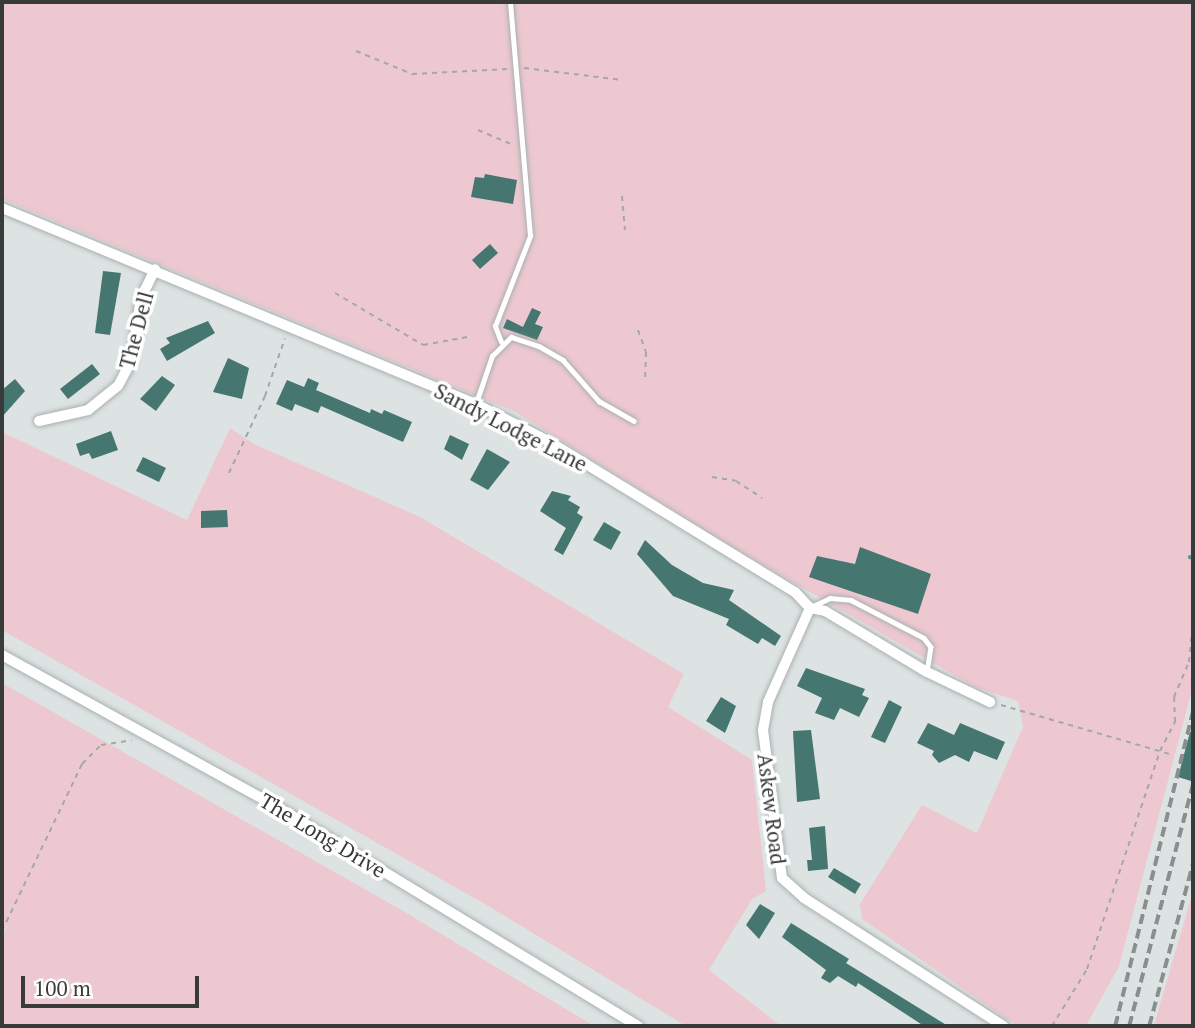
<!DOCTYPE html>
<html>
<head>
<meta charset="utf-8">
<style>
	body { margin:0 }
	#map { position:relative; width:1195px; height:1028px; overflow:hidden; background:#dce3e2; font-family:"PT Serif",serif }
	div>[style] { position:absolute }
	.green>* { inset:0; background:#edc8d1 }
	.stream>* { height:3.5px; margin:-1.75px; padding:0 1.75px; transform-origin:1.75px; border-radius:1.75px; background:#65958e }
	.building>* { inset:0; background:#467670 }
	.path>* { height:2px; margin-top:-1px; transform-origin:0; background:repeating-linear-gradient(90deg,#a3a8a7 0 5px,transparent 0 10px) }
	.roads { filter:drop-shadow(0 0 2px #aab0af) drop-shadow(0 0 2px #aab0af) }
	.service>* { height:4.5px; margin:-2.25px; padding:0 2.25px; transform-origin:2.25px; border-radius:2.25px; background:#fff }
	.minor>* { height:10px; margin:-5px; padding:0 5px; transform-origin:5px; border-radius:5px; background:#fff }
	.rail>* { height:3.5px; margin-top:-1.75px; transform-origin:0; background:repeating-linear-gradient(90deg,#8a8f8e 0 10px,transparent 0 15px) }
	span { translate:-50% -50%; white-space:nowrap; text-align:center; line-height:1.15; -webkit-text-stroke:7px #fff; paint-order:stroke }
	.street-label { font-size:21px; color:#393b3b }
	.frame { position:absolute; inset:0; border:4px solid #393b3b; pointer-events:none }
	.scale { position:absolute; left:21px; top:976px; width:178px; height:32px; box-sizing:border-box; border:4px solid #393b3b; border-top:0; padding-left:9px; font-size:21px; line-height:24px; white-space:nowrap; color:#393b3b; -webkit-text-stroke:5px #fff; paint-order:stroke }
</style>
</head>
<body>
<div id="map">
	<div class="green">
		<div style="clip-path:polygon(2px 2px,1193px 2px,1193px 686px,1119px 966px,1086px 1026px,1017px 1026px,862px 919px,860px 904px,922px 805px,977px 833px,1023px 727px,1018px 701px,975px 687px,734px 548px,516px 412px,2px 199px)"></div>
		<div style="clip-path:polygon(230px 428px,254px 444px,420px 517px,684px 674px,668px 707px,752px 760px,766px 891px,752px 899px,709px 970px,781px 1026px,686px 1026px,490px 907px,2px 630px,2px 432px,187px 520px)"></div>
		<div style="clip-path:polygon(2px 683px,403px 911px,594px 1026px,2px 1026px,2px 936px,7px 927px,2px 924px)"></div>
		<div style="clip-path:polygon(1193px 892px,1193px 1026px,1154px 1026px,1165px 987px)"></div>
	</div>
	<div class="stream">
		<div style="left:1190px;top:557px;width:3px;rotate:18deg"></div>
	</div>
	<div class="building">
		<div style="clip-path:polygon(485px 174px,517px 180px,513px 204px,471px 197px,475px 177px,484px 178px)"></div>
		<div style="clip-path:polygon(490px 244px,498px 253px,480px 269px,472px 260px)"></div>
		<div style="clip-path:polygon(103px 271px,121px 273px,110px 335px,95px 333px)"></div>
		<div style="clip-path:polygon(532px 308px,541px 312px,535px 324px,543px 327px,537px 340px,503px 328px,507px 319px,523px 327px)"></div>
		<div style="clip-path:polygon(208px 321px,215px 333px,167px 361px,160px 349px,170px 343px,166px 338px)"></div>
		<div style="clip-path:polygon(228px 358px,249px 368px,242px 399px,213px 392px)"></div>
		<div style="clip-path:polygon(92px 364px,100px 374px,68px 399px,60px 389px)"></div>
		<div style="clip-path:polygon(162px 376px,175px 385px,156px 411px,140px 399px)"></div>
		<div style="clip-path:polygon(308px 378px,319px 383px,316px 390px,370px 413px,371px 409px,382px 414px,384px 410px,412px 422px,403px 442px,321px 406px,318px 413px,295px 404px,292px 411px,276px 404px,287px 380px,304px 387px)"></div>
		<div style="clip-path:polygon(15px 379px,25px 391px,2px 417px,2px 390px)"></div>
		<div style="clip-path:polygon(111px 431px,118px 450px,92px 459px,89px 453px,80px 456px,76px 444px)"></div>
		<div style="clip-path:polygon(450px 435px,469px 444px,462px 460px,444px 449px)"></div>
		<div style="clip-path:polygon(487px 449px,510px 462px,488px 490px,470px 480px)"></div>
		<div style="clip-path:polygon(143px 457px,166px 468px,159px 482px,136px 471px)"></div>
		<div style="clip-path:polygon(552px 491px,571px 496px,568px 500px,580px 507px,577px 513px,583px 517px,563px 555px,554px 550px,566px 528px,540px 511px)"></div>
		<div style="clip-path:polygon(227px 510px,228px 527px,201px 528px,201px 511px)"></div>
		<div style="clip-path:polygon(604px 522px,621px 532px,611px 550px,593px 540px)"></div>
		<div style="clip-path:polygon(645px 540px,672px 565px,703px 583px,734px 590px,729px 600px,781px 636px,775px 646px,762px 638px,758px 644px,726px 625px,729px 619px,673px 596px,637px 554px)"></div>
		<div style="clip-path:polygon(860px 547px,931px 574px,918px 614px,809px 577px,817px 556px,855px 564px)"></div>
		<div style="clip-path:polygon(806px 668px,865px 689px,862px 695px,869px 698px,859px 717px,840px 708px,834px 720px,815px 713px,822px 698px,797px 686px)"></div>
		<div style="clip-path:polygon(721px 697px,736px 706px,725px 733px,706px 721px)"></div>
		<div style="clip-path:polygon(889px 700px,902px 707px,885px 743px,871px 737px)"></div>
		<div style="clip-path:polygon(928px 723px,954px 735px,960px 723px,1005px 742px,997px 760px,974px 751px,969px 762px,955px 755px,939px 763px,932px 755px,934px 751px,917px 743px)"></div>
		<div style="clip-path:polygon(811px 730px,820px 799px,797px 802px,793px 731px)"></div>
		<div style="clip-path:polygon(1190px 732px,1193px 732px,1191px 781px,1178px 777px)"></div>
		<div style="clip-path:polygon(825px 826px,828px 869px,808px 871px,807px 860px,812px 860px,809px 828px)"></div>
		<div style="clip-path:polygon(834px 868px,861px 884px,855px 894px,828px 877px)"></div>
		<div style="clip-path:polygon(760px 904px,775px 913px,759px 939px,746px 925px)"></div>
		<div style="clip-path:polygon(791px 923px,849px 959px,846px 963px,948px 1026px,924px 1026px,858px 983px,856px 987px,838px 976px,830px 983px,821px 978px,826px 970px,782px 937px)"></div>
	</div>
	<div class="path">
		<div style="left:356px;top:51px;width:61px;rotate:22.3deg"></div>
		<div style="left:412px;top:74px;width:96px;rotate:-3deg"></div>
		<div style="left:524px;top:68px;width:99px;rotate:7deg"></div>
		<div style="left:478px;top:130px;width:39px;rotate:23deg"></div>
		<div style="left:622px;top:196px;width:34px;rotate:85deg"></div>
		<div style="left:335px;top:293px;width:102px;rotate:30.6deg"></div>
		<div style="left:423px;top:345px;width:45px;rotate:-10.3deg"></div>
		<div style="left:638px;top:330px;width:23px;rotate:70deg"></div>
		<div style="left:646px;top:352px;width:29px;rotate:92deg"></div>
		<div style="left:229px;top:473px;width:85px;rotate:-64.9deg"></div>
		<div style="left:265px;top:396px;width:61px;rotate:-71deg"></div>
		<div style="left:712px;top:477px;width:24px;rotate:9deg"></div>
		<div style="left:736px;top:481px;width:31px;rotate:33deg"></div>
		<div style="left:1001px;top:705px;width:176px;rotate:16.2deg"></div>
		<div style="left:2px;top:931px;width:185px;rotate:-64.4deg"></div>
		<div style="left:82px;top:764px;width:27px;rotate:-45deg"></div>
		<div style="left:101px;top:745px;width:31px;rotate:-9deg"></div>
		<div style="left:1052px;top:1026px;width:67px;rotate:-58.4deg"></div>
		<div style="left:1087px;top:969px;width:230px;rotate:-71.5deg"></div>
		<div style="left:1160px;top:751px;width:33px;rotate:-63deg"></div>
		<div style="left:1175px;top:722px;width:25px;rotate:-92deg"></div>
		<div style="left:1174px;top:697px;width:38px;rotate:-67deg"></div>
		<div style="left:1189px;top:662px;width:41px;rotate:-84.4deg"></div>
	</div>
	<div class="roads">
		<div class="service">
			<div style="left:501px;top:342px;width:17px;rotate:-111deg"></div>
			<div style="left:495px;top:326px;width:97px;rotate:-68.7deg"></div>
			<div style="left:530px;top:236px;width:235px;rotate:-94.9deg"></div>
			<div style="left:476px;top:403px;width:50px;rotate:-71.2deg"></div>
			<div style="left:492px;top:356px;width:27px;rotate:-45deg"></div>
			<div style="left:511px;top:337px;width:29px;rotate:18deg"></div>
			<div style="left:539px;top:346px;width:28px;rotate:30deg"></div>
			<div style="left:563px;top:360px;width:55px;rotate:48.7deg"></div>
			<div style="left:599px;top:401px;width:40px;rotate:29.7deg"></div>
			<div style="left:813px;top:606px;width:19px;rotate:-25deg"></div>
			<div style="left:830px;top:598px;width:21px;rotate:5deg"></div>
			<div style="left:851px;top:600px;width:82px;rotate:27.5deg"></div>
			<div style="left:924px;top:638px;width:11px;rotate:52deg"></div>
			<div style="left:931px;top:647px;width:25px;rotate:99deg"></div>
		</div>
		<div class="minor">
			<div style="left:2px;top:208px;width:513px;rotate:22.47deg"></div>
			<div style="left:476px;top:404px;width:83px;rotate:27.2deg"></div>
			<div style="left:550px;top:442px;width:287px;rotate:31.5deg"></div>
			<div style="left:795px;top:592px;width:22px;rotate:47deg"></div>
			<div style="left:810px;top:608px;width:15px;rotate:11deg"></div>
			<div style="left:825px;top:611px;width:119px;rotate:30.9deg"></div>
			<div style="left:927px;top:672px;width:70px;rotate:25.5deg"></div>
			<div style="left:39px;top:421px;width:50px;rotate:-12.7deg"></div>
			<div style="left:88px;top:410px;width:38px;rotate:-39deg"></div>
			<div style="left:118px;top:386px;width:27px;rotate:-62deg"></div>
			<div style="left:131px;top:362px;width:65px;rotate:-81.1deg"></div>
			<div style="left:141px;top:298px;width:32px;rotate:-64deg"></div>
			<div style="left:810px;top:608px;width:103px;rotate:114.1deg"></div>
			<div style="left:768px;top:702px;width:28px;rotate:100deg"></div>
			<div style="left:763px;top:730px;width:149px;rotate:82.7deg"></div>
			<div style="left:782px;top:878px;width:30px;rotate:42deg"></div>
			<div style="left:804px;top:898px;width:237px;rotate:32.7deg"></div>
			<div style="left:2px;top:655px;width:313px;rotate:28.9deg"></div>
			<div style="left:276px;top:806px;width:424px;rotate:31.3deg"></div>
		</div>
	</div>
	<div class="rail">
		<div style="left:1115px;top:1026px;width:325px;rotate:-76.1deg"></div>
		<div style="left:1129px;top:1026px;width:250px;rotate:-75.2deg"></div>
		<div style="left:1149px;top:1026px;width:169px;rotate:-74.9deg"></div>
	</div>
	<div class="street-label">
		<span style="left:136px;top:330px;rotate:-75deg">The Dell</span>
		<span style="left:511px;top:427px;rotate:27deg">Sandy Lodge Lane</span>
		<span style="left:772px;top:809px;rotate:83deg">Askew Road</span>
		<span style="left:323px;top:835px;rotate:31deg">The Long Drive</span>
	</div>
	<div class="frame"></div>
	<div class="scale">100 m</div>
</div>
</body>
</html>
